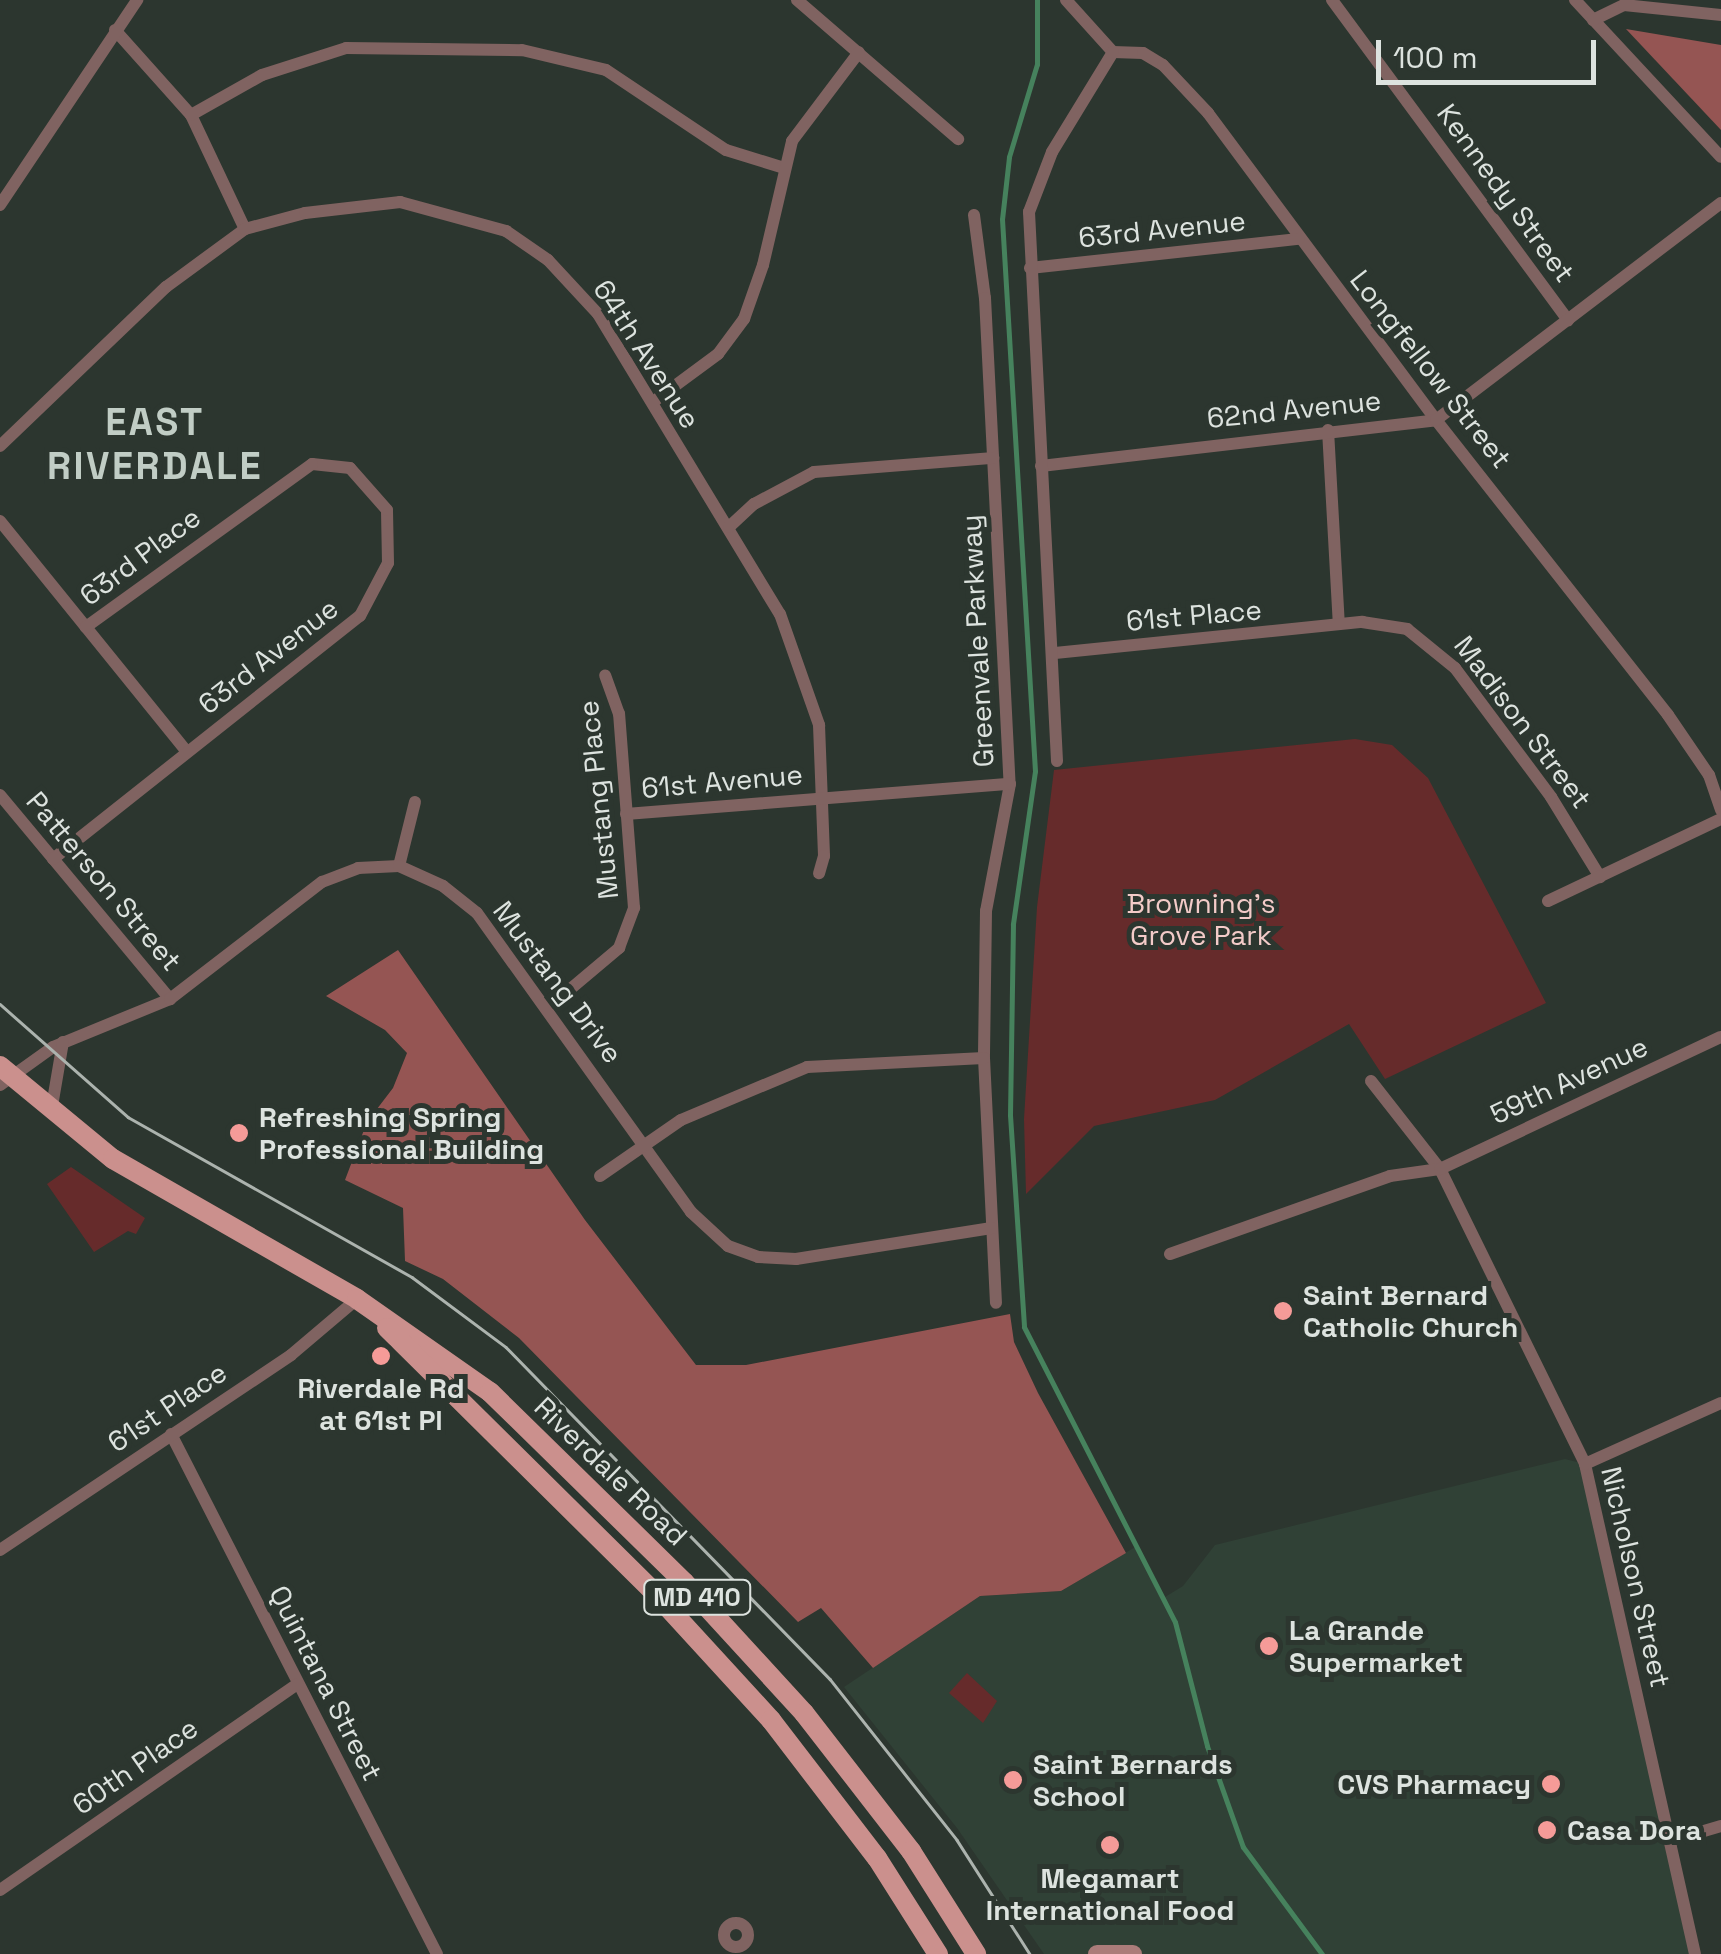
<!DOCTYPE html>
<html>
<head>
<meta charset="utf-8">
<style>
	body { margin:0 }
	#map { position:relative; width:1721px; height:1954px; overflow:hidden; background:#2c362f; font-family:"Space Grotesk",sans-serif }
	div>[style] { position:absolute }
	.built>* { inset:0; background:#304136 }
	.green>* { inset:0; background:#662b2b }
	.forest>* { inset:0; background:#955553 }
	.stream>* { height:5px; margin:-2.5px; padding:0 2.5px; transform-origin:2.5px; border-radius:2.5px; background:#46825d }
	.street>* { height:12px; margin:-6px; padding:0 6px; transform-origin:6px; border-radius:6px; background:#806361 }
	.street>.ring { margin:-6px; padding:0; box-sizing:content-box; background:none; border:12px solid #806361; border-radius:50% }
	.secondary>* { height:18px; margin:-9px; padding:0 9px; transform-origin:9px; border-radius:9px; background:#ab7c7a }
	.primary>* { height:20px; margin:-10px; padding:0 10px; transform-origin:10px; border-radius:10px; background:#cb908d }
	.tram>* { height:2.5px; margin:-1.25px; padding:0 1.25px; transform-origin:1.25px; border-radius:1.25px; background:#acb3ae }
	.dots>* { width:28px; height:28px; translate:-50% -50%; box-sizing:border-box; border:5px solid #2c362f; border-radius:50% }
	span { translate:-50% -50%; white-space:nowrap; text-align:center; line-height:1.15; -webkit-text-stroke:10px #2c362f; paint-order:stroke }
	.shield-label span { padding:2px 8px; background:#2c362f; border:2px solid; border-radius:8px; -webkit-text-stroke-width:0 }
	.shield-label { font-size:25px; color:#dde3df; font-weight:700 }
	.street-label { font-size:28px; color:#dde3df }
	.park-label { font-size:28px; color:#f3cbc8 }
	.poi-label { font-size:28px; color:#dde3df; font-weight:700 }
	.left { translate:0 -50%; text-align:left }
	.right { translate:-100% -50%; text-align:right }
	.district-label { font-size:38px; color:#c1cdc5; font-weight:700; letter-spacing:2.5px }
	.scale { position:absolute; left:1376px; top:40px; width:220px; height:45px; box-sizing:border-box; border:5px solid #dde3df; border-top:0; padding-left:12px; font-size:30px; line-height:35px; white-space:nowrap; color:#dde3df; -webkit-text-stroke:8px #2c362f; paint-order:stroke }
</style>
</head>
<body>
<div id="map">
	<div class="built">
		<div style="clip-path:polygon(1565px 1459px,1585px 1464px,1695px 1954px,1044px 1954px,957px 1828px,844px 1687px,980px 1596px,1061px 1591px,1137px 1546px,1165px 1597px,1183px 1586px,1215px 1545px)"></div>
	</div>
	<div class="green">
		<div style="clip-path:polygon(1355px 739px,1392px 745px,1428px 778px,1546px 1003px,1385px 1079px,1349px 1024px,1215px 1100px,1094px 1126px,1026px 1194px,1024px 1119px,1037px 907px,1054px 770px)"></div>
		<div style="clip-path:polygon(71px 1167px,145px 1218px,136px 1234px,128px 1231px,94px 1252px,47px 1184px)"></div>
		<div style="clip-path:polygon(967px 1673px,997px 1701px,983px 1723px,949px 1693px)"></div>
	</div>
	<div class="forest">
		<div style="clip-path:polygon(1626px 29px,1721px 45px,1721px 130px)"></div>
		<div style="clip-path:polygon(398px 950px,585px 1220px,696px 1365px,746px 1365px,1010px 1314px,1014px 1342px,1038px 1393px,1126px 1553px,1061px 1591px,980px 1596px,873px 1668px,821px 1608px,798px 1622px,519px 1338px,443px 1279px,405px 1261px,403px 1208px,345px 1180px,367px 1122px,393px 1088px,407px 1053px,385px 1030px,326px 996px)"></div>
	</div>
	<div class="stream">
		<div style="left:1037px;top:0;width:64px;rotate:90deg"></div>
		<div style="left:1037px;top:64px;width:97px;rotate:106.8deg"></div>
		<div style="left:1009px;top:157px;width:62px;rotate:96.4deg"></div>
		<div style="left:1002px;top:219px;width:553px;rotate:86.58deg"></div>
		<div style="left:1035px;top:771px;width:155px;rotate:98.2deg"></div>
		<div style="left:1013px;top:924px;width:191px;rotate:90.9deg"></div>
		<div style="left:1010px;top:1115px;width:212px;rotate:86.2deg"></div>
		<div style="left:1024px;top:1327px;width:331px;rotate:62.9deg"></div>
		<div style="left:1175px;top:1622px;width:128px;rotate:75.5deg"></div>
		<div style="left:1207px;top:1746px;width:107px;rotate:70.4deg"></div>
		<div style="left:1243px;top:1847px;width:133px;rotate:53.6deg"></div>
	</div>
	<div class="street">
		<div style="left:797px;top:0;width:213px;rotate:40.8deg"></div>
		<div style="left:1066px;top:0;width:70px;rotate:47.9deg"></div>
		<div style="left:1113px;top:52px;width:30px;rotate:2deg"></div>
		<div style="left:1143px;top:53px;width:23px;rotate:31deg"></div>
		<div style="left:1163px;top:65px;width:66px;rotate:46.8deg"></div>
		<div style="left:1208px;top:113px;width:382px;rotate:53.4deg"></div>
		<div style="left:1436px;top:420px;width:375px;rotate:51.8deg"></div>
		<div style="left:1668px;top:715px;width:73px;rotate:55.7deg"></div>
		<div style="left:1709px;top:775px;width:37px;rotate:71deg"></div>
		<div style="left:1332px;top:0;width:398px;rotate:53.6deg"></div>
		<div style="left:1575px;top:0;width:214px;rotate:47.1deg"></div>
		<div style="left:1593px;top:20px;width:34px;rotate:-26deg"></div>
		<div style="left:1624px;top:5px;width:98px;rotate:5.9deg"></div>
		<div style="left:115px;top:30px;width:114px;rotate:48.2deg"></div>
		<div style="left:191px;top:115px;width:126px;rotate:64.7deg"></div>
		<div style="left:191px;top:115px;width:81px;rotate:-29.4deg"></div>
		<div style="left:262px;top:75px;width:88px;rotate:-17.8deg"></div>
		<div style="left:346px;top:48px;width:176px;rotate:0.7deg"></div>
		<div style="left:522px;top:50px;width:86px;rotate:13.4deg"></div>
		<div style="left:606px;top:70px;width:144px;rotate:33.7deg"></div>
		<div style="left:726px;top:150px;width:61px;rotate:17.2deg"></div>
		<div style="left:0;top:205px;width:247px;rotate:-56.2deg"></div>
		<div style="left:974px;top:215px;width:84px;rotate:82.5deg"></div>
		<div style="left:985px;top:298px;width:487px;rotate:87.1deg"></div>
		<div style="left:1010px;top:784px;width:129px;rotate:100.7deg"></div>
		<div style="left:986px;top:911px;width:147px;rotate:90.8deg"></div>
		<div style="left:984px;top:1058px;width:245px;rotate:87.2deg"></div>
		<div style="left:1030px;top:268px;width:270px;rotate:-6.2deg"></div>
		<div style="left:653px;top:402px;width:81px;rotate:-36.4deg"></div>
		<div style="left:718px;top:354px;width:44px;rotate:-53.4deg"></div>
		<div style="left:744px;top:319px;width:57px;rotate:-70.6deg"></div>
		<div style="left:763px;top:265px;width:127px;rotate:-76.8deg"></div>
		<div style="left:792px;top:141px;width:111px;rotate:-53deg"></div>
		<div style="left:1328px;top:430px;width:194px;rotate:86.8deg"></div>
		<div style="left:0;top:446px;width:230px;rotate:-43.8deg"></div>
		<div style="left:166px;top:287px;width:98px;rotate:-36.3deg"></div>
		<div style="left:245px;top:229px;width:62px;rotate:-14.9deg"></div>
		<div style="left:305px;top:213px;width:96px;rotate:-6.6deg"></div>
		<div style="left:400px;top:202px;width:110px;rotate:15.3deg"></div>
		<div style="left:506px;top:231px;width:51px;rotate:34.6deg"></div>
		<div style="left:548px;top:260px;width:74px;rotate:47.2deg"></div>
		<div style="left:598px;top:314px;width:351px;rotate:58.8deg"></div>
		<div style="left:780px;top:614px;width:118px;rotate:70.6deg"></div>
		<div style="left:819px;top:725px;width:131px;rotate:87.8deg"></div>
		<div style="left:824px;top:856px;width:18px;rotate:106deg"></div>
		<div style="left:1041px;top:466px;width:398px;rotate:-6.6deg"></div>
		<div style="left:1436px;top:420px;width:358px;rotate:-37.3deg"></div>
		<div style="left:0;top:521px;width:296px;rotate:51deg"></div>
		<div style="left:729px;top:527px;width:34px;rotate:-43deg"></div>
		<div style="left:754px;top:504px;width:68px;rotate:-28.1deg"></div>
		<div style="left:814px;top:472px;width:180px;rotate:-4.5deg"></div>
		<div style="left:1055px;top:653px;width:309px;rotate:-5.8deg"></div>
		<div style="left:1362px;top:622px;width:46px;rotate:8.8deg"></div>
		<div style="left:1407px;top:629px;width:62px;rotate:39.1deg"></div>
		<div style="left:1455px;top:668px;width:161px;rotate:53.3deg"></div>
		<div style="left:1551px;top:797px;width:94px;rotate:58.5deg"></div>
		<div style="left:1057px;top:761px;width:550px;rotate:-92.92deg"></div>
		<div style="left:1029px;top:212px;width:64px;rotate:-69deg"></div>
		<div style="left:1052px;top:152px;width:117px;rotate:-58.6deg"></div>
		<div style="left:0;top:795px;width:266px;rotate:50.2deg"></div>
		<div style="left:626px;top:814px;width:385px;rotate:-4.5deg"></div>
		<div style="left:53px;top:859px;width:392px;rotate:-38.4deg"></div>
		<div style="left:360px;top:616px;width:60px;rotate:-62.2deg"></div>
		<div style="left:388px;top:563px;width:53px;rotate:-91.1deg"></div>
		<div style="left:387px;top:510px;width:56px;rotate:-131.4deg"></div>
		<div style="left:350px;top:468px;width:38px;rotate:-174deg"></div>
		<div style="left:312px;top:464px;width:279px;rotate:144.2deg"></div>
		<div style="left:399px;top:866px;width:66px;rotate:-76deg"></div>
		<div style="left:1548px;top:901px;width:191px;rotate:-25.4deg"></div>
		<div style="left:549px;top:1007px;width:92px;rotate:-40.1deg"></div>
		<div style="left:619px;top:948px;width:43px;rotate:-69.4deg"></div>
		<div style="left:634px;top:908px;width:195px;rotate:-94.4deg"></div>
		<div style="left:619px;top:714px;width:41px;rotate:-109.7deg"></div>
		<div style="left:1371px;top:1081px;width:112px;rotate:51.9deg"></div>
		<div style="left:1440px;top:1169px;width:329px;rotate:63.8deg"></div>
		<div style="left:1585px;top:1464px;width:502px;rotate:77.35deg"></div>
		<div style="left:0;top:1085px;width:65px;rotate:-35.6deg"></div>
		<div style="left:53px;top:1047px;width:126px;rotate:-22.3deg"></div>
		<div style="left:170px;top:999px;width:192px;rotate:-37.6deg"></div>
		<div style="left:322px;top:882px;width:39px;rotate:-21deg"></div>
		<div style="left:358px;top:868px;width:41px;rotate:-2.8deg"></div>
		<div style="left:399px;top:866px;width:48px;rotate:24.4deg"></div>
		<div style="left:443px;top:886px;width:43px;rotate:38.5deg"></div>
		<div style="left:477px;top:913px;width:368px;rotate:54.4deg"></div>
		<div style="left:691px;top:1212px;width:50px;rotate:42.6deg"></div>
		<div style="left:728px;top:1246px;width:32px;rotate:20deg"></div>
		<div style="left:758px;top:1257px;width:38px;rotate:3deg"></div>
		<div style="left:796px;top:1259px;width:198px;rotate:-9deg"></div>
		<div style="left:51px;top:1112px;width:71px;rotate:-80.3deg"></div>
		<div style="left:600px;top:1176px;width:98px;rotate:-34.7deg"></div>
		<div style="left:681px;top:1120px;width:137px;rotate:-22.8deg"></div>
		<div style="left:807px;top:1067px;width:177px;rotate:-2.9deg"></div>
		<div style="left:1170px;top:1254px;width:233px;rotate:-19.5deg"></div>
		<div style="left:1390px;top:1176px;width:50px;rotate:-8deg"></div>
		<div style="left:1440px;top:1169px;width:310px;rotate:-25.2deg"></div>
		<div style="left:171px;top:1434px;width:584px;rotate:62.91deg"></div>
		<div style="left:1585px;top:1464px;width:149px;rotate:-24.2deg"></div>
		<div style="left:0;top:1550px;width:350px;rotate:-33.8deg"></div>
		<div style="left:291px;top:1355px;width:87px;rotate:-40.3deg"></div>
		<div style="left:1670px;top:1841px;width:53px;rotate:-16.4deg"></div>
		<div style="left:0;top:1890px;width:362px;rotate:-34.7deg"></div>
		<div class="ring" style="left:724px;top:1923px;width:12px;height:12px"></div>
	</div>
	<div class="secondary">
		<div style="left:1097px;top:1954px;width:36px"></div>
	</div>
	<div class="primary">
		<div style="left:0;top:1066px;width:146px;rotate:39.5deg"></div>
		<div style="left:113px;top:1159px;width:281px;rotate:29.8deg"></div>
		<div style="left:357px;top:1299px;width:162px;rotate:35deg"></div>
		<div style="left:490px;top:1392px;width:272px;rotate:44.4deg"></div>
		<div style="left:684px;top:1582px;width:178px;rotate:47.5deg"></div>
		<div style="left:804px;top:1713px;width:175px;rotate:52.2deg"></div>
		<div style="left:911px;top:1851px;width:122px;rotate:57.7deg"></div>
		<div style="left:387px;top:1328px;width:371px;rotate:44.7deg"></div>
		<div style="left:651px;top:1589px;width:178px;rotate:47.5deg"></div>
		<div style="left:771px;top:1720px;width:174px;rotate:52.5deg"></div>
		<div style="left:877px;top:1858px;width:114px;rotate:57.6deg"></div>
	</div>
	<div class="tram">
		<div style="left:0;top:1004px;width:171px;rotate:41.4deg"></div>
		<div style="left:128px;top:1117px;width:326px;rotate:29.4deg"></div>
		<div style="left:412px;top:1277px;width:117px;rotate:36.7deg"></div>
		<div style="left:506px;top:1347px;width:464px;rotate:45.7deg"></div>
		<div style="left:830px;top:1679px;width:205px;rotate:51.7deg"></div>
		<div style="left:957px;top:1840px;width:135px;rotate:57.4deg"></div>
	</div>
	<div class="dots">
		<div style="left:239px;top:1133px;background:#f59b98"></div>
		<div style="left:1283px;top:1311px;background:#f59b98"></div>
		<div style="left:381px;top:1356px;background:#f59b98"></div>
		<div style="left:1269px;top:1646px;background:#f59b98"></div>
		<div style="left:1013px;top:1780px;background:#f59b98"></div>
		<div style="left:1551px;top:1784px;background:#f59b98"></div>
		<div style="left:1547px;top:1830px;background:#f59b98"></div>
		<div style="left:1110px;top:1845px;background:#f59b98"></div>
	</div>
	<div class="shield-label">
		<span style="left:697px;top:1597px">MD 410</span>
	</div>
	<div class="street-label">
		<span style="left:1506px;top:193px;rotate:54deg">Kennedy Street</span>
		<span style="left:1162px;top:229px;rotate:-6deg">63rd Avenue</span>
		<span style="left:647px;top:354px;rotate:57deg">64th Avenue</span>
		<span style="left:1431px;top:369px;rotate:52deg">Longfellow Street</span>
		<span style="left:1294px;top:409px;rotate:-6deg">62nd Avenue</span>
		<span style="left:140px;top:556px;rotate:-37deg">63rd Place</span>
		<span style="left:1194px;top:615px;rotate:-5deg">61st Place</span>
		<span style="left:977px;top:641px;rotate:-93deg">Greenvale Parkway</span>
		<span style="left:268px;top:656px;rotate:-38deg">63rd Avenue</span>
		<span style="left:1523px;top:722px;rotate:53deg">Madison Street</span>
		<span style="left:722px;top:781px;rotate:-5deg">61st Avenue</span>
		<span style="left:598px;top:800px;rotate:-96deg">Mustang Place</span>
		<span style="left:104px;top:881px;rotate:50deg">Patterson Street</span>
		<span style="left:558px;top:982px;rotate:53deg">Mustang Drive</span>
		<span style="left:1569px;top:1080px;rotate:-25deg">59th Avenue</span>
		<span style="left:167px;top:1407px;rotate:-34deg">61st Place</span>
		<span style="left:611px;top:1471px;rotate:44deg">Riverdale Road</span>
		<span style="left:1636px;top:1577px;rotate:77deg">Nicholson Street</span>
		<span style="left:326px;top:1683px;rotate:63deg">Quintana Street</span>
		<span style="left:135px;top:1766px;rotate:-35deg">60th Place</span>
	</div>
	<div class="park-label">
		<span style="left:1201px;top:919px">Browning's<br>Grove Park</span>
	</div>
	<div class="poi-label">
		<span class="left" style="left:259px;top:1133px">Refreshing Spring<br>Professional Building</span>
		<span class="left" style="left:1303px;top:1311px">Saint Bernard<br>Catholic Church</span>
		<span style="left:381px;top:1404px">Riverdale Rd<br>at 61st Pl</span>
		<span class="left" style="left:1289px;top:1646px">La Grande<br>Supermarket</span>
		<span class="left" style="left:1033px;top:1780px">Saint Bernards<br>School</span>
		<span class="right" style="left:1531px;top:1784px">CVS Pharmacy</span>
		<span class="left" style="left:1567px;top:1830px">Casa Dora</span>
		<span style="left:1110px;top:1894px">Megamart<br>International Food</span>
	</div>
	<div class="district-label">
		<span style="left:155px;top:445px">EAST<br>RIVERDALE</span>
	</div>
	<div class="scale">100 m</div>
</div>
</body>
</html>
